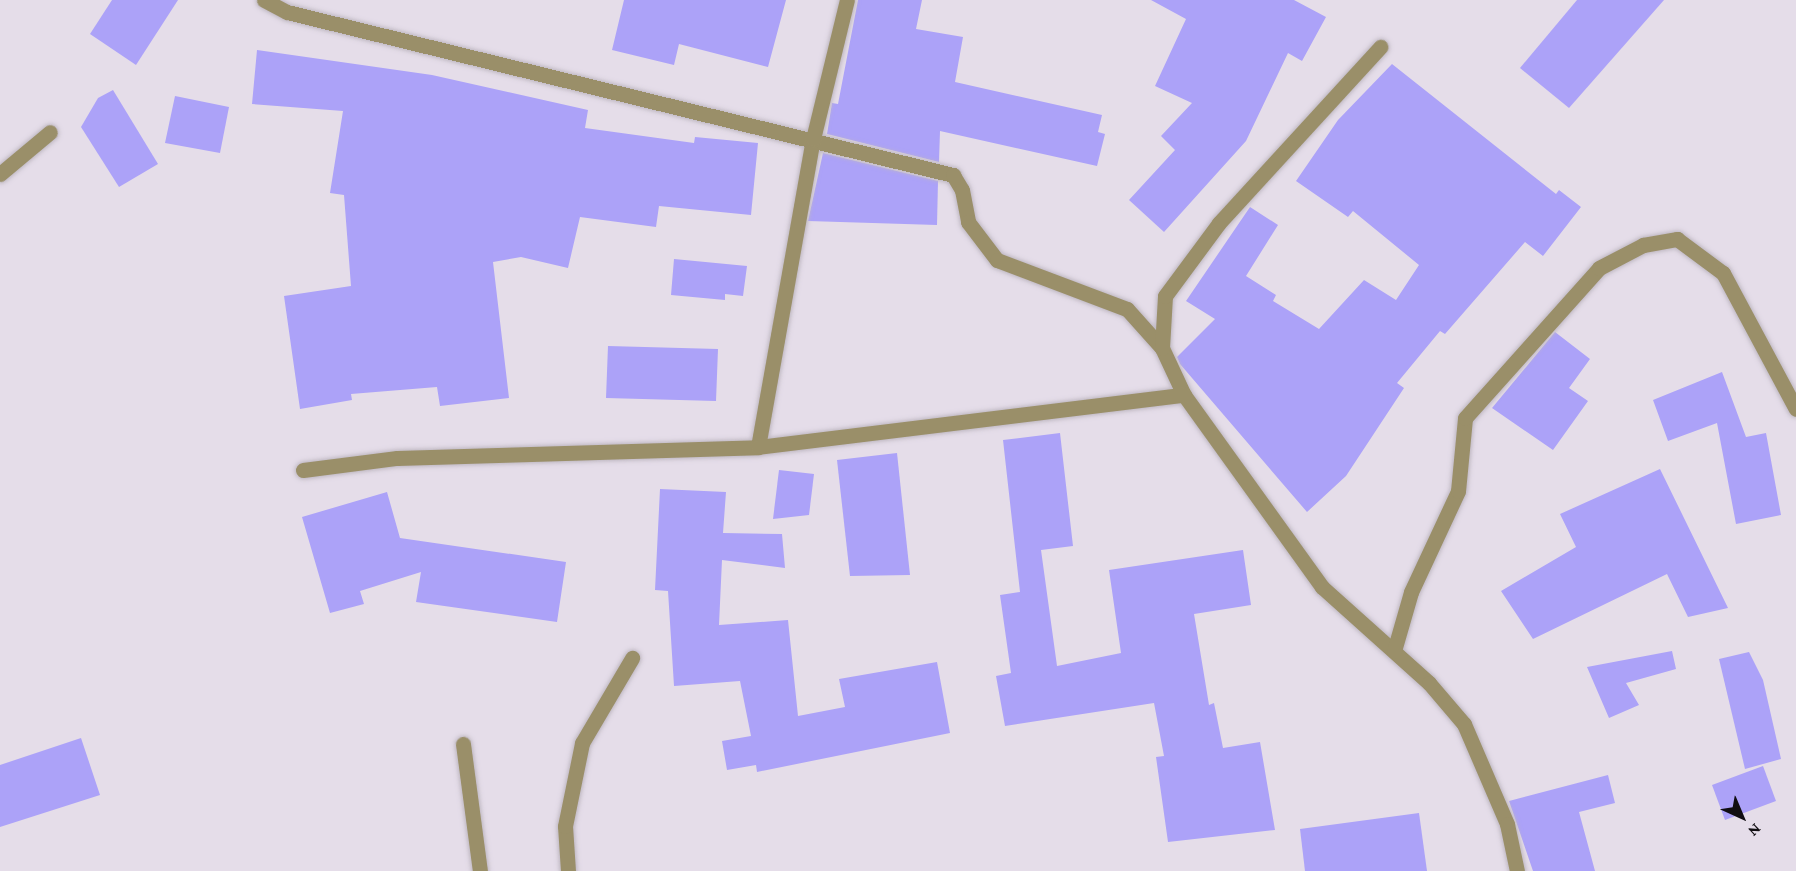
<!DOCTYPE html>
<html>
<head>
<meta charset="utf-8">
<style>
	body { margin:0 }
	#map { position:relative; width:1796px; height:871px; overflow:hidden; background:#e5dde9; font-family:"Crimson Pro",serif }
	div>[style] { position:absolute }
	.building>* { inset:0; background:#aca2f8 }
	.roads { filter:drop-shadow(0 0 2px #bfb8c2) drop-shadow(0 0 2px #bfb8c2) }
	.minor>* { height:15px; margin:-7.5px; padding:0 7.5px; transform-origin:7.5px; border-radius:7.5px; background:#9a8f69 }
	span { translate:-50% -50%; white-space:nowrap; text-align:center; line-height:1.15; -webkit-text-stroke:6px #e5dde9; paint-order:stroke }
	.north { position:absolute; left:1712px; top:787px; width:60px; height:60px; -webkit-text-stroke:4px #e5dde9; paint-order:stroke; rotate:136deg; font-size:16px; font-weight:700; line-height:24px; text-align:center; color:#110e12 }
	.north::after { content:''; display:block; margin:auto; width:21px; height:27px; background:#110e12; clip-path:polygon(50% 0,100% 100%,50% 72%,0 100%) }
</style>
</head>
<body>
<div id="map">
	<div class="building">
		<div style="clip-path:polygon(112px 0,178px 0,136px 65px,90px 34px)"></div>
		<div style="clip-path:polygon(624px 0,786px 0,768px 67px,679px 44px,674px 65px,612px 50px)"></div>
		<div style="clip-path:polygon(858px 0,922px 0,916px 29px,963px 37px,955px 82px,1102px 115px,1098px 132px,1105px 134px,1097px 166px,940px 131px,939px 162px,827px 134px,832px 103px,838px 104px)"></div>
		<div style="clip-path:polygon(1151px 0,1294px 0,1326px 17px,1302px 61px,1288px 53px,1246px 141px,1164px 232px,1129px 200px,1175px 150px,1161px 136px,1192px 103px,1155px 86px,1186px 19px)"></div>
		<div style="clip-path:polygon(1577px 0,1664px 0,1569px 108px,1520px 68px)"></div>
		<div style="clip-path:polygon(257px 50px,432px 75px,588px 110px,585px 128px,694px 143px,695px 137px,758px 143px,751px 215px,659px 206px,656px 227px,580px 217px,568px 268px,521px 257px,493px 262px,509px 398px,440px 406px,437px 387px,351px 394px,352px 400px,300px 409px,284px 296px,351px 286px,344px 195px,330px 193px,343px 111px,252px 104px)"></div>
		<div style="clip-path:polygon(1392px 64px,1556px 194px,1559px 190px,1581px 207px,1543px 256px,1525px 242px,1445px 334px,1440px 331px,1397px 383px,1404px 388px,1346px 476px,1307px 512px,1180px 364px,1177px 357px,1215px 319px,1186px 301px,1250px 207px,1278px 225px,1246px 276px,1276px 295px,1273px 301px,1319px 329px,1364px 280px,1396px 300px,1419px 265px,1353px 211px,1348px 217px,1296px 181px,1338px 120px)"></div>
		<div style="clip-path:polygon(113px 90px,158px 164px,119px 187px,81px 127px,98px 98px)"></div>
		<div style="clip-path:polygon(175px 96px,229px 107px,220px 153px,165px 143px)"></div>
		<div style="clip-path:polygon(823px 153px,938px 181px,937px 225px,808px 221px)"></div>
		<div style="clip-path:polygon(674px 259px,747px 266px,743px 296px,725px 294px,725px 300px,671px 295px)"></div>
		<div style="clip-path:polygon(1555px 332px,1590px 359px,1569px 388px,1588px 401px,1553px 450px,1492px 408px)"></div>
		<div style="clip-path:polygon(608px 346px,718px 349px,716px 401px,606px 398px)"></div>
		<div style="clip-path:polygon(1722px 372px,1746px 437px,1766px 433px,1781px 515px,1736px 524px,1717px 423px,1668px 441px,1653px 400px)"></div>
		<div style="clip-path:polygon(1060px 433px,1073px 546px,1041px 550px,1057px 666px,1121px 653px,1109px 570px,1243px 550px,1251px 605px,1194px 614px,1209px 705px,1214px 703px,1223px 748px,1260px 742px,1275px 830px,1168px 842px,1156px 757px,1164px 756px,1154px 703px,1005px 726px,996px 676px,1011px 673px,1000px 595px,1020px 592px,1003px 440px)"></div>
		<div style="clip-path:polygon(897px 453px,910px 575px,850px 576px,837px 460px)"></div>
		<div style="clip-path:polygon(1660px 469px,1728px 608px,1688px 617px,1667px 574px,1533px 639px,1501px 591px,1576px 547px,1560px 514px)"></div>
		<div style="clip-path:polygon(779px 470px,814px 474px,809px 515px,773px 519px)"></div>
		<div style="clip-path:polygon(660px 489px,726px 492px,723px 533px,782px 534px,785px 568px,722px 560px,719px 625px,788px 620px,798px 716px,845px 707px,839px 679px,937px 662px,950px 733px,757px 772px,756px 765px,727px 770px,722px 741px,751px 736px,740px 681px,674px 686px,668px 591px,655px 590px)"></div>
		<div style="clip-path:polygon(387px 492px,400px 538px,566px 562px,557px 622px,416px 602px,421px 572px,360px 591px,364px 604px,330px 613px,302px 517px)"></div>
		<div style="clip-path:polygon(1672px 651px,1676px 669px,1626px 683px,1639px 705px,1609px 718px,1587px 667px)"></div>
		<div style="clip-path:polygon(1749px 652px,1763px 680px,1781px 759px,1745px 769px,1719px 659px)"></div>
		<div style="clip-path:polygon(81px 738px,100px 795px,0 827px,0 765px)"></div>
		<div style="clip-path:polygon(1763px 766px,1776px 801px,1725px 820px,1712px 785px)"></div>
		<div style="clip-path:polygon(1608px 775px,1615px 803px,1579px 812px,1595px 871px,1533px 871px,1509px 801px)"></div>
		<div style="clip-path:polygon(1419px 813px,1427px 871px,1305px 871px,1300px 829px)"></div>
	</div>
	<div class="roads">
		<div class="minor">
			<div style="left:264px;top:0;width:26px;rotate:28deg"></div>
			<div style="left:287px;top:12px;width:686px;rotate:13.75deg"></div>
			<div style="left:953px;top:175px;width:17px;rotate:59deg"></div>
			<div style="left:962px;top:190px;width:33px;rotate:79deg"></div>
			<div style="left:968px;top:222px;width:48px;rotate:52.7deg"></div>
			<div style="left:997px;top:260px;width:139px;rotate:20.7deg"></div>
			<div style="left:1127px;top:309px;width:52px;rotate:48.1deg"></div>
			<div style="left:1162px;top:348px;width:52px;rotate:64.9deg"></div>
			<div style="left:1184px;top:395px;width:236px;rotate:54.3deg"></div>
			<div style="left:1322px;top:587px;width:144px;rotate:41.9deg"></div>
			<div style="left:1429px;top:683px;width:54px;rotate:49.5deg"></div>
			<div style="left:1464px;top:724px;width:109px;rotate:66.7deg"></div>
			<div style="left:1507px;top:824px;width:48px;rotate:78deg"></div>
			<div style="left:0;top:174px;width:65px;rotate:-40deg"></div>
			<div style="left:1162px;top:348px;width:52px;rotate:-86.7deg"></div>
			<div style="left:1165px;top:296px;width:91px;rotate:-53.5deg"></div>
			<div style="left:1219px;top:223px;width:239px;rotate:-47.5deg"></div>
			<div style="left:758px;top:447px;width:313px;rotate:-79.9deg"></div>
			<div style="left:813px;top:139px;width:143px;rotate:-76.3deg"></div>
			<div style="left:303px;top:470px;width:95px;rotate:-7.3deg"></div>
			<div style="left:397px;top:458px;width:361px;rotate:-1.7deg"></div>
			<div style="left:758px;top:447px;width:429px;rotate:-7deg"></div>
			<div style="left:1394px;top:651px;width:61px;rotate:-73.9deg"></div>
			<div style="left:1411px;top:592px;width:111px;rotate:-65deg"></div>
			<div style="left:1458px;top:491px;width:73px;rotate:-84.5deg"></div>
			<div style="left:1465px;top:418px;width:201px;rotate:-48.2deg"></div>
			<div style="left:1599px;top:268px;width:50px;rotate:-27.6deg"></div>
			<div style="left:1643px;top:245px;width:35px;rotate:-10deg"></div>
			<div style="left:1677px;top:239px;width:57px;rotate:36.5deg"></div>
			<div style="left:1723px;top:273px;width:154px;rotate:61.8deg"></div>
			<div style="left:463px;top:744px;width:128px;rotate:82.4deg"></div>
			<div style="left:568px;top:871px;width:45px;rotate:-93.8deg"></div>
			<div style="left:565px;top:826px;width:85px;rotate:-78.4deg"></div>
			<div style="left:582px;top:743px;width:99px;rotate:-59.5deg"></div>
		</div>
	</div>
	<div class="north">N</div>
</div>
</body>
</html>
